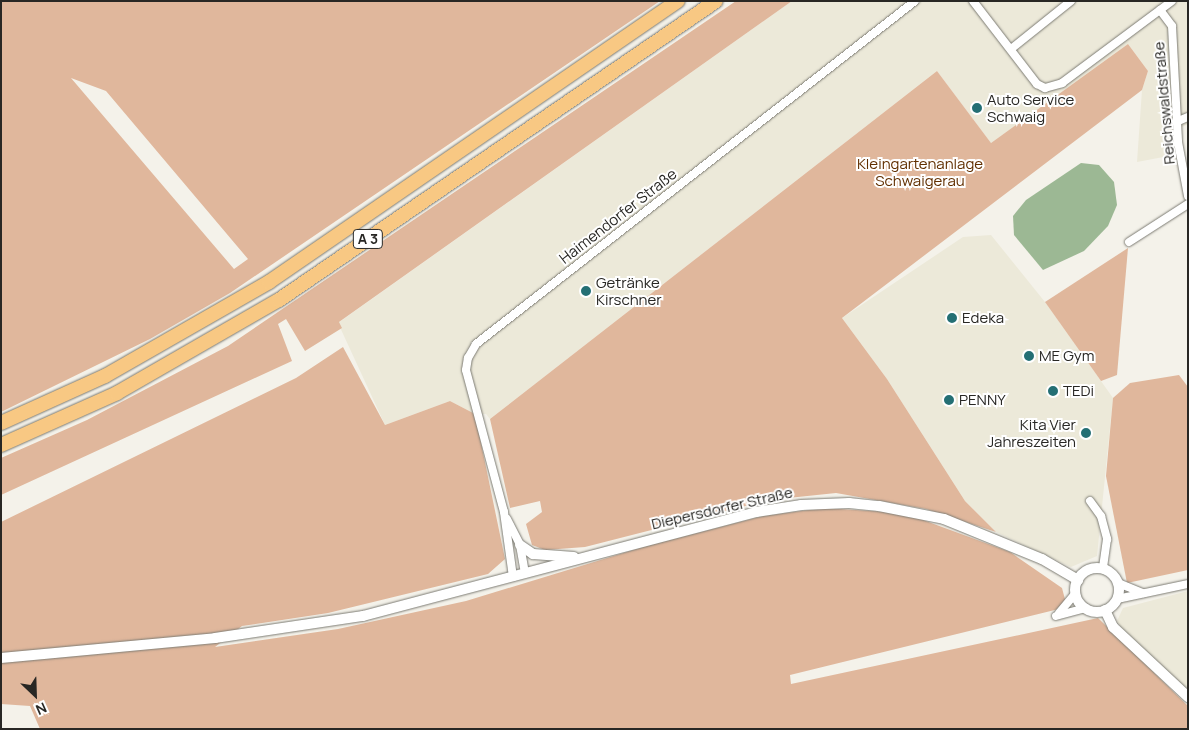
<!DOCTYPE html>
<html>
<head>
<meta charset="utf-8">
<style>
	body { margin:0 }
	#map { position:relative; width:1189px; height:730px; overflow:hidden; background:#f4f2ea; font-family:Manrope,sans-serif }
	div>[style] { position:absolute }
	.built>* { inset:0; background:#ece9d9 }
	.green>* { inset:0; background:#e0b79c }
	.water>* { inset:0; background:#9cb894 }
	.roads { filter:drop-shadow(0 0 1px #7c7b73) drop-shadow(0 0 1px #7c7b73) }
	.street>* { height:8px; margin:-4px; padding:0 4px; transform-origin:4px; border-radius:4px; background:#fff }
	.secondary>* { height:10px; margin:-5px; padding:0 5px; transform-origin:5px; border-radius:5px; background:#fff }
	.secondary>.ring { margin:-5px; padding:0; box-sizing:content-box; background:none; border:10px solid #fff; border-radius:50% }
	.highway>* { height:14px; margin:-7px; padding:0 7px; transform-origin:7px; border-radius:7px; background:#f8c883 }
	.dots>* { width:14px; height:14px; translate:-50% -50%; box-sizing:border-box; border:2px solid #fff; border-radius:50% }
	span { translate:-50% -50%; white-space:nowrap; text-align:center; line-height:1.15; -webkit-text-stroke:4px #fff; paint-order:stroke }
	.shield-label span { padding:1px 4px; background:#fff; border:1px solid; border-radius:4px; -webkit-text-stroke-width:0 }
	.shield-label { font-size:14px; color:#282724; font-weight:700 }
	.poi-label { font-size:15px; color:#282724 }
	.left { translate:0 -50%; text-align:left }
	.right { translate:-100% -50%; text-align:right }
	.street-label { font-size:15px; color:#282724 }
	.park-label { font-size:15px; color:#612f00 }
	.frame { position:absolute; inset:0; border:2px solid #282724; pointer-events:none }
	.north { position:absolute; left:10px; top:670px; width:50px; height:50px; -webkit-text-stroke:4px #fff; paint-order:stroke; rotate:156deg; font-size:14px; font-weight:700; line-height:20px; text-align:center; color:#282724 }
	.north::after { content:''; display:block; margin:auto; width:18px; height:22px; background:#282724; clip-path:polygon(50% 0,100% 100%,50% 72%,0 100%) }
</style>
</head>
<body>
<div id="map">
	<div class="built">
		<div style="clip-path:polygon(792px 1px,1188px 1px,1188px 124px,1182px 127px,1174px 155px,1137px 162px,1142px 90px,1148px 71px,1128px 44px,991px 143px,937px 71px,490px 419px,486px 414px,475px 414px,450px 401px,385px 425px,338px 323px)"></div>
		<div style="clip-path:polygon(991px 235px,1045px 302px,1113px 398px,1097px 556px,1071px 567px,996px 532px,965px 501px,887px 379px,842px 318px,963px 237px)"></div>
		<div style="clip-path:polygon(1188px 591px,1188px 691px,1122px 629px,1117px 621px,1123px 608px)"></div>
	</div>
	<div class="green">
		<div style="clip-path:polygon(evenodd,1px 1px,660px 1px,230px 293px,150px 339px,1px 412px,1px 1px,71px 78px,106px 91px,248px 259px,234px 269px,71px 78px)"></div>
		<div style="clip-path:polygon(736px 1px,792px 1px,339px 322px,342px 328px,305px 351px,286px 319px,278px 324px,292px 361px,1px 495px,1px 458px,87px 420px,228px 346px)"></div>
		<div style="clip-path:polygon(1128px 44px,1148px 71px,1142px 90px,842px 318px,887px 379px,965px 501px,996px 532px,926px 509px,836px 493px,769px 500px,585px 547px,545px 550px,532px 545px,526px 524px,542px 512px,540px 501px,510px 508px,490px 419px,937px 71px,991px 143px)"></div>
		<div style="clip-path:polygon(1128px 248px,1117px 375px,1101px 381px,1045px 302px)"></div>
		<div style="clip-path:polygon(343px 347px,385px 425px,450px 401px,475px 414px,505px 559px,488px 574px,328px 613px,242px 626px,215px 647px,338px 629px,466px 601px,643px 547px,763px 516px,824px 508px,904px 513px,1010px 552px,1062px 588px,1067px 607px,790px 675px,791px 684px,1098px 618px,1188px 706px,1188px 729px,40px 729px,30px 706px,1px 704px,1px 522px,296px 378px)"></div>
		<div style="clip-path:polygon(1179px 375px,1188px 387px,1188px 570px,1127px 583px,1106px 476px,1113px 398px,1130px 383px)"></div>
	</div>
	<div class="water">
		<div style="clip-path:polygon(1081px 163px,1099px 165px,1114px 182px,1117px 205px,1108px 226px,1084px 251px,1043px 270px,1014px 235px,1013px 216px,1026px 200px)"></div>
	</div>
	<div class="roads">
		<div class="street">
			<div style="left:973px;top:1px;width:105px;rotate:52.4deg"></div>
			<div style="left:1037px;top:84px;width:9px;rotate:27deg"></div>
			<div style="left:1045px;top:88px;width:18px;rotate:-16deg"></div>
			<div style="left:1062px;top:83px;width:137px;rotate:-36.7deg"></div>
			<div style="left:1160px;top:10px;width:20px;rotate:53deg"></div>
			<div style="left:1172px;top:26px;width:116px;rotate:87deg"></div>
			<div style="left:1178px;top:142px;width:55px;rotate:79.5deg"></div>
			<div style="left:1011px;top:49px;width:77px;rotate:-38.7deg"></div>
			<div style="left:1176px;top:122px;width:13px;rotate:-23deg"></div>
			<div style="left:1129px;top:242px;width:70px;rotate:-32.8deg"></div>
			<div style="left:1090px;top:501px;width:19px;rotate:54deg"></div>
			<div style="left:1101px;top:516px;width:24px;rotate:75deg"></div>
			<div style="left:1107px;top:539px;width:29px;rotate:98deg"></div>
			<div style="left:507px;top:519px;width:29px;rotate:63deg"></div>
			<div style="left:520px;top:545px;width:29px;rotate:80deg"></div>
			<div style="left:513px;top:577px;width:66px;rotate:-97.9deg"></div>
			<div style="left:504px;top:512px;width:147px;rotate:-105deg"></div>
			<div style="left:466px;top:370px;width:12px;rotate:-81deg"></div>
			<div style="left:468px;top:358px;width:16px;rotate:-60deg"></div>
			<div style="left:476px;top:344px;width:557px;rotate:-38deg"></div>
			<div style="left:1118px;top:583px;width:27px;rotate:22deg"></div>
			<div style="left:1117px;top:599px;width:73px;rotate:-11.9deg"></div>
			<div style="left:1059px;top:613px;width:26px;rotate:-50deg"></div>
			<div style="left:1056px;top:616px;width:31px;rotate:-15deg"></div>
		</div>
		<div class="secondary">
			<div style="left:520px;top:545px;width:16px;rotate:35deg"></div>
			<div style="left:533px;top:554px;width:41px;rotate:4.2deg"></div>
			<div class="ring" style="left:1075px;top:568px;width:34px;height:34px"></div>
			<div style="left:1105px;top:610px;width:19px;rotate:65deg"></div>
			<div style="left:1113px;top:627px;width:103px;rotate:43deg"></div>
			<div style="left:1px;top:658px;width:215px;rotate:-5.3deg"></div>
			<div style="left:215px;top:638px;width:150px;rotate:-8.5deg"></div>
			<div style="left:363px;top:616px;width:407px;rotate:-14.8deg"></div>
			<div style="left:756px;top:512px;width:46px;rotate:-8.8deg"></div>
			<div style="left:801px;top:505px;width:48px;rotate:-2.4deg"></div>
			<div style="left:849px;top:503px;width:30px;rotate:6deg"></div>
			<div style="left:879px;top:506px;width:66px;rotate:11.3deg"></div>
			<div style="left:944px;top:519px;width:106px;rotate:22.2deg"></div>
			<div style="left:1042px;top:559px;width:42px;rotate:30.3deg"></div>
		</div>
		<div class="highway">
			<div style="left:1px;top:423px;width:114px;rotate:-24.3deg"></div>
			<div style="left:105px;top:376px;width:189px;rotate:-29.8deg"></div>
			<div style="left:269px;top:282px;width:496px;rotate:-34.5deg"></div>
			<div style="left:1px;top:445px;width:127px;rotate:-24.1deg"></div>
			<div style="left:117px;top:393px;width:187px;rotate:-29.9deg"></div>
			<div style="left:279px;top:300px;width:529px;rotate:-34.38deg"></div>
		</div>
	</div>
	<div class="dots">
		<div style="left:977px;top:108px;background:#246f74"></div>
		<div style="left:586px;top:291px;background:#246f74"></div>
		<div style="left:952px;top:318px;background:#246f74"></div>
		<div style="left:1029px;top:356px;background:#246f74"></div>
		<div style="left:1053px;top:391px;background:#246f74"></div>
		<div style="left:949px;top:400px;background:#246f74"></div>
		<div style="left:1086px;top:433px;background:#246f74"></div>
	</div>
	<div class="shield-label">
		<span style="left:368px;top:239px">A 3</span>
	</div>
	<div class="poi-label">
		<span class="left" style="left:987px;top:108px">Auto Service<br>Schwaig</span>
		<span class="left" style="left:596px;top:291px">Getränke<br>Kirschner</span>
		<span class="left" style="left:962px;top:318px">Edeka</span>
		<span class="left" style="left:1039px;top:356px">ME Gym</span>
		<span class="left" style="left:1063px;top:391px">TEDi</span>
		<span class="left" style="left:959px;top:400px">PENNY</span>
		<span class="right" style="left:1076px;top:433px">Kita Vier<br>Jahreszeiten</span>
	</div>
	<div class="street-label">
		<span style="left:1164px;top:103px;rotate:-95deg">Reichswaldstraße</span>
		<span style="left:618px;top:216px;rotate:-38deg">Haimendorfer Straße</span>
		<span style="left:722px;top:508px;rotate:-13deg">Diepersdorfer Straße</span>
	</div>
	<div class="park-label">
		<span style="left:920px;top:172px">Kleingartenanlage<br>Schwaigerau</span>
	</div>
	<div class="frame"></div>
	<div class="north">N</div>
</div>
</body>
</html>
